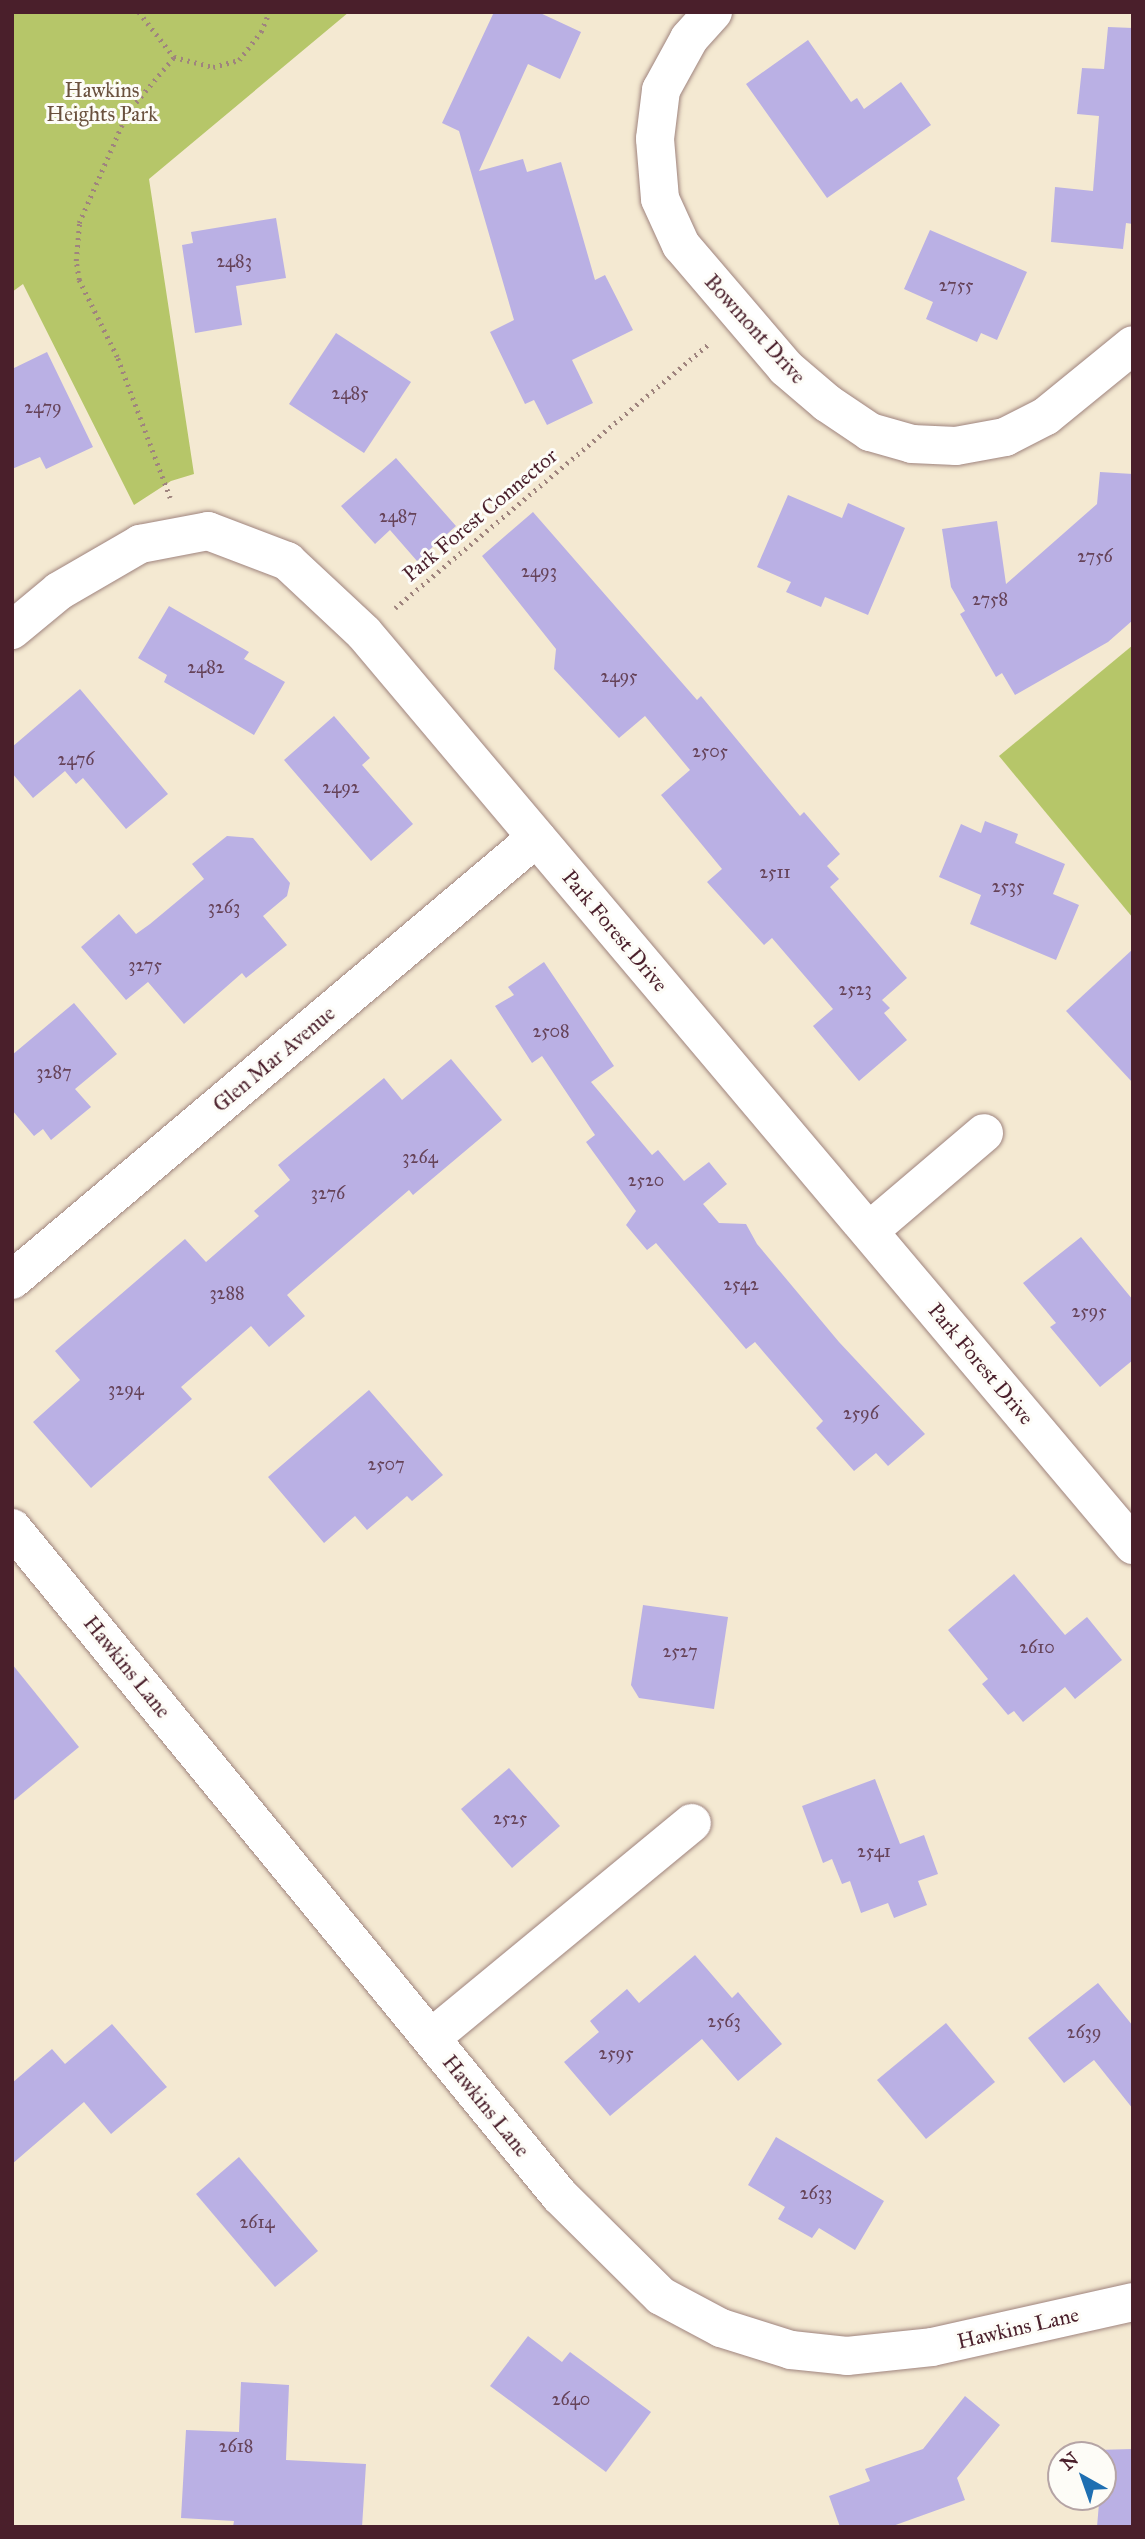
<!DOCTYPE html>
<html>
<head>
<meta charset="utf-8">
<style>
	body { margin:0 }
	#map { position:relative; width:1145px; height:2539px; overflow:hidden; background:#f4e9d2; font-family:"IM FELL Great Primer",serif }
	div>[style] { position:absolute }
	.green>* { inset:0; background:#b6c669 }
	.building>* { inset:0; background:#bab0e4 }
	.path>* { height:4.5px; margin-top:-2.25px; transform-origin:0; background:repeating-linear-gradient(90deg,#9f847e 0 2px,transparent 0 7px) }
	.roads { filter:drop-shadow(0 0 2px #9f847e) drop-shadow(0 0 2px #9f847e) }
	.minor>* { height:38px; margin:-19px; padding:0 19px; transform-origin:19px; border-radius:19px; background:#fff }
	.tertiary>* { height:38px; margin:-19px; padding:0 19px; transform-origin:19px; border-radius:19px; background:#fff }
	span { translate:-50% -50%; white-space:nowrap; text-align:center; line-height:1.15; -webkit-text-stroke:6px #fdfcf7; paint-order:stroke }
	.number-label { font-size:18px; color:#664359 }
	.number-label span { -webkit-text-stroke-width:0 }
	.park-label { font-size:21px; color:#6a513e }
	.street-label { font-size:21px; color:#4a1f2b }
	.frame { position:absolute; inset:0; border:14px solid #4a1f2b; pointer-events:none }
	.north { position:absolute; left:1047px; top:2441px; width:70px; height:70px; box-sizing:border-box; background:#fdfcf7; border:2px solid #b5a4a5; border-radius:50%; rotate:320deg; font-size:19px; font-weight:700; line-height:28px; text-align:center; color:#4a1f2b }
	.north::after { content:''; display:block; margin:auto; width:24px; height:32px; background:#1f6fb2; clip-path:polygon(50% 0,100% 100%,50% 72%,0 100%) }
</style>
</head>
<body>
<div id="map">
	<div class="green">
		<div style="clip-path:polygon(12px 12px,349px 12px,149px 179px,194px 474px,171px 481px,134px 505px,23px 284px,12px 292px)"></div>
		<div style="clip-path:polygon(1133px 645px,1133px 918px,999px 756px)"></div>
	</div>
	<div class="building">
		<div style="clip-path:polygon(494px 12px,538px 12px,581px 32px,560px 79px,528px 64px,479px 171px,523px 159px,527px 172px,561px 162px,595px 280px,605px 275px,633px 330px,572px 360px,593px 403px,547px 425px,534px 400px,525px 404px,490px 332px,514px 320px,459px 131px,442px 123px)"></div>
		<div style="clip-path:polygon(1108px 27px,1133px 28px,1133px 224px,1126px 223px,1123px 249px,1051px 242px,1055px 187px,1093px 191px,1099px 116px,1077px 114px,1082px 68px,1104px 69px)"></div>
		<div style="clip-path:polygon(808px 40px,851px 102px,857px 98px,864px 109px,901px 82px,931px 125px,827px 198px,746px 84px)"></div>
		<div style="clip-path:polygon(276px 218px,286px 278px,236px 286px,242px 325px,195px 333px,182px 245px,193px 243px,191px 232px)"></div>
		<div style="clip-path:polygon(930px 230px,1027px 272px,997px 340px,981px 333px,977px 342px,926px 319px,933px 302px,904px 289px)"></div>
		<div style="clip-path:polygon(336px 333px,411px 382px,364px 453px,289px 404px)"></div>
		<div style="clip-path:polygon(47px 352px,93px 447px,46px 469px,40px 457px,12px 469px,12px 369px)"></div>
		<div style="clip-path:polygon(396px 458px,456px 526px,417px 561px,390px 530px,375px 544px,341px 506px)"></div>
		<div style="clip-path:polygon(1100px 472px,1133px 474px,1133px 620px,1108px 642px,1015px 695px,1002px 673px,996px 677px,960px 614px,965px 611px,951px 587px,942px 529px,997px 521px,1006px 584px,1097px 504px)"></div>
		<div style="clip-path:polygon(788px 495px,842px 518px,848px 503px,905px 528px,868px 615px,825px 597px,821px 607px,786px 592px,791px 582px,757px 567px)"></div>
		<div style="clip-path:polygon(533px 512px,697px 700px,701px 696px,800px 816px,804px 812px,840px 854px,827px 866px,839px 879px,830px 887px,907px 978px,882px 1000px,890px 1008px,884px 1013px,907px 1040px,859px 1081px,813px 1026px,833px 1009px,772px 938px,764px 945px,707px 882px,722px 869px,661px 795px,690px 770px,645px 716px,619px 738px,554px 669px,556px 649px,482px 556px)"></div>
		<div style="clip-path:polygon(169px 606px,249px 652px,244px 659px,285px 682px,254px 735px,164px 682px,167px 675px,138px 658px)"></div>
		<div style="clip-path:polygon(80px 689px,168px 794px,126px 829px,83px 778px,76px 784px,65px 771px,33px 798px,12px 773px,12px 747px)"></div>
		<div style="clip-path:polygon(334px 716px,370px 758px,362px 765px,413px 824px,371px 861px,284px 760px)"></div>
		<div style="clip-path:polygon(985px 821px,1018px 834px,1015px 843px,1065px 864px,1053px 894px,1079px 905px,1056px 960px,970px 924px,981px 895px,939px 877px,961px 824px,981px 833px)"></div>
		<div style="clip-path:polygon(227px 836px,253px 838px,290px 883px,287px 896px,263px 916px,287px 945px,246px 978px,242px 973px,184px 1024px,148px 982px,126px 1000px,81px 947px,119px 914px,136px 934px,150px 924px,204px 879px,192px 864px)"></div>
		<div style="clip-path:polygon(1133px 949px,1133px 1083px,1066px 1011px)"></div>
		<div style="clip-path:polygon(544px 962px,614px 1066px,591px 1082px,652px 1155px,658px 1150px,684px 1181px,709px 1162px,727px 1184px,703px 1204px,719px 1223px,746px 1224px,757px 1244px,839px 1342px,925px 1434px,888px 1466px,876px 1453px,854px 1471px,816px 1428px,823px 1421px,755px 1342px,746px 1349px,656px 1243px,647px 1250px,626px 1225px,636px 1211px,586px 1142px,595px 1135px,542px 1056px,532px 1063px,495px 1006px,514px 995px,508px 987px)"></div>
		<div style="clip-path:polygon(74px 1003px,117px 1054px,75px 1089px,91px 1107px,51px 1140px,43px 1129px,34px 1136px,12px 1110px,12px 1055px)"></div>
		<div style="clip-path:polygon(451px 1059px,502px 1120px,413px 1195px,409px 1190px,287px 1295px,305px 1316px,269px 1347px,251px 1326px,181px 1387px,192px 1399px,91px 1488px,33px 1422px,80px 1380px,55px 1351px,185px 1239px,206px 1262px,259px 1216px,254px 1211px,290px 1180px,278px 1165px,384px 1078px,402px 1100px)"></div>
		<div style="clip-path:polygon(1081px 1237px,1133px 1300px,1133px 1360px,1100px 1387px,1050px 1327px,1056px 1323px,1023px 1283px)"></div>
		<div style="clip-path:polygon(369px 1390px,443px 1475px,412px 1501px,407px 1496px,367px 1530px,355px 1516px,324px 1543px,268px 1477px)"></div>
		<div style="clip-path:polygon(1014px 1574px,1065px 1635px,1087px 1617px,1122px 1660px,1075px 1699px,1065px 1687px,1023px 1722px,1014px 1711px,1008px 1715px,982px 1684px,988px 1679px,948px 1630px)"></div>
		<div style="clip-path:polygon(643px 1605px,728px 1617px,714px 1709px,639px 1698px,631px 1685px)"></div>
		<div style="clip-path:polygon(12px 1664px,79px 1747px,12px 1802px)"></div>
		<div style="clip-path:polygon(509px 1768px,560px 1826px,512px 1868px,461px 1809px)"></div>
		<div style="clip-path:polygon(875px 1779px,900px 1844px,924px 1835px,938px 1874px,918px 1881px,927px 1905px,894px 1918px,888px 1903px,861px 1913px,850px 1881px,842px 1884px,832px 1859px,823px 1863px,802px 1806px)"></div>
		<div style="clip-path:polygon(695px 1955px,732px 1998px,738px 1992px,782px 2044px,738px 2081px,702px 2039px,610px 2116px,564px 2062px,599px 2032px,590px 2021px,627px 1989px,639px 2003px)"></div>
		<div style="clip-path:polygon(1098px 1983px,1133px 2026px,1133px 2109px,1094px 2060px,1064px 2083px,1028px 2038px)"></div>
		<div style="clip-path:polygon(946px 2023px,995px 2082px,926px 2139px,877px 2080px)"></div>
		<div style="clip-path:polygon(112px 2024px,167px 2087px,111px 2134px,84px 2102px,12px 2164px,12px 2083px,52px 2049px,65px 2064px)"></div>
		<div style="clip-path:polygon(776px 2137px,884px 2201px,855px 2250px,819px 2228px,812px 2238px,778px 2219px,785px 2207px,748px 2185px)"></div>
		<div style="clip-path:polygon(239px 2157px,318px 2251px,275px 2287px,196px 2194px)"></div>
		<div style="clip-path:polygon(528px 2336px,562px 2362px,570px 2352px,651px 2412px,606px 2472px,490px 2386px)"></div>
		<div style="clip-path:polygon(241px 2382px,289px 2385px,286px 2460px,366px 2464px,362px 2527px,233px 2527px,234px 2521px,181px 2518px,186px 2430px,239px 2432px)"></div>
		<div style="clip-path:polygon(965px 2396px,1000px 2425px,957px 2478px,965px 2500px,890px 2527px,840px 2527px,829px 2496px,870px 2481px,865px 2469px,923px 2449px)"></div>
		<div style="clip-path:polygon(1133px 2449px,1133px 2527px,1097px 2527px,1103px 2455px,1096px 2455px,1096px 2450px)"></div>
	</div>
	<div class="path">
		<div style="left:139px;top:12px;width:57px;rotate:52.1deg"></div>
		<div style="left:170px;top:498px;width:151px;rotate:-110.6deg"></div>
		<div style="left:117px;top:357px;width:86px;rotate:-116.3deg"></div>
		<div style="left:79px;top:280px;width:19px;rotate:-99deg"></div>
		<div style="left:76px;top:261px;width:38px;rotate:-85deg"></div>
		<div style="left:79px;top:223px;width:120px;rotate:-66.4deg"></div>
		<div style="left:127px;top:113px;width:73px;rotate:-50deg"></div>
		<div style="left:174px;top:57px;width:40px;rotate:14.4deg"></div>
		<div style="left:213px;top:67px;width:27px;rotate:-15deg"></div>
		<div style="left:239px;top:60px;width:36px;rotate:-52deg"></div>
		<div style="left:261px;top:32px;width:22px;rotate:-68deg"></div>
		<div style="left:395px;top:608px;width:412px;rotate:-40.1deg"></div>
	</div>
	<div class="roads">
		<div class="minor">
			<div style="left:713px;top:12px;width:36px;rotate:132deg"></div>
			<div style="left:689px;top:39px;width:58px;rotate:118.8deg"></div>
			<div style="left:661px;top:90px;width:49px;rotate:97deg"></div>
			<div style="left:655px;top:139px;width:60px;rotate:85.2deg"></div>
			<div style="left:660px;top:199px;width:51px;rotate:65.5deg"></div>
			<div style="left:681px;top:245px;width:162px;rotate:49.5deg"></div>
			<div style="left:786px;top:368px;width:54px;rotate:40.5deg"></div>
			<div style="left:827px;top:403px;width:52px;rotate:34deg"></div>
			<div style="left:870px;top:432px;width:44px;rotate:15.9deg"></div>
			<div style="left:912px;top:444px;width:44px;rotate:2.6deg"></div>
			<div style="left:956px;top:446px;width:50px;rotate:-10.4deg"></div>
			<div style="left:1005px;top:437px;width:46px;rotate:-27.1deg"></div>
			<div style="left:1046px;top:416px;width:112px;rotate:-39.2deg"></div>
			<div style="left:12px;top:630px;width:61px;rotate:-39.7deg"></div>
			<div style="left:59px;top:591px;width:94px;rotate:-30.1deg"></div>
			<div style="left:140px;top:544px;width:69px;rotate:-10.8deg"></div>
			<div style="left:208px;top:531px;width:85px;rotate:20.8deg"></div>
			<div style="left:287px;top:561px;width:105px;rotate:43.1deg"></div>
			<div style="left:364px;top:633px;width:1193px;rotate:49.86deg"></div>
			<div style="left:869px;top:1231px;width:151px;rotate:-40.4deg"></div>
			<div style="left:12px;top:1280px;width:686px;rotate:-40.15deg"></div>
			<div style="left:431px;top:2038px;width:338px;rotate:-39.5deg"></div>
		</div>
		<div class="tertiary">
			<div style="left:12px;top:1528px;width:864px;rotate:50.64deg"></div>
			<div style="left:560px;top:2196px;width:142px;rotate:44.7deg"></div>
			<div style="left:661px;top:2296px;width:68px;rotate:28.1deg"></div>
			<div style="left:721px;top:2328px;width:73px;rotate:17.4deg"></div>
			<div style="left:791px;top:2350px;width:56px;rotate:6.1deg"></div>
			<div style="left:847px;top:2356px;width:85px;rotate:-6deg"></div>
			<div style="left:932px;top:2347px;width:206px;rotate:-12.6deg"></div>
		</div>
	</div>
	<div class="number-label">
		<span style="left:234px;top:261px">2483</span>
		<span style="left:956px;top:285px">2755</span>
		<span style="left:350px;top:393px">2485</span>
		<span style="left:43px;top:407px">2479</span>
		<span style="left:398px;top:516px">2487</span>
		<span style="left:1095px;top:556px">2756</span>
		<span style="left:539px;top:571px">2493</span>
		<span style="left:990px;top:599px">2758</span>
		<span style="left:206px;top:667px">2482</span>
		<span style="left:619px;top:676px">2495</span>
		<span style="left:710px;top:751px">2505</span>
		<span style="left:76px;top:759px">2476</span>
		<span style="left:341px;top:787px">2492</span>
		<span style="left:775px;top:872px">2511</span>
		<span style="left:1008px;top:886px">2535</span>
		<span style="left:224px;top:907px">3263</span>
		<span style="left:145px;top:965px">3275</span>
		<span style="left:855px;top:989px">2523</span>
		<span style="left:551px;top:1031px">2508</span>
		<span style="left:54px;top:1072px">3287</span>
		<span style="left:420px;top:1157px">3264</span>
		<span style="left:646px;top:1180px">2520</span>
		<span style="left:328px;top:1193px">3276</span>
		<span style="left:741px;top:1284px">2542</span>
		<span style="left:227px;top:1293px">3288</span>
		<span style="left:1089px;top:1311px">2595</span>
		<span style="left:126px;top:1389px">3294</span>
		<span style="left:861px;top:1413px">2596</span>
		<span style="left:386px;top:1464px">2507</span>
		<span style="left:1037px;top:1647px">2610</span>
		<span style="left:680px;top:1651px">2527</span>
		<span style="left:510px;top:1818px">2525</span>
		<span style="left:874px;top:1851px">2541</span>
		<span style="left:724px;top:2021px">2563</span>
		<span style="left:1084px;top:2032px">2639</span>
		<span style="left:616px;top:2053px">2595</span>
		<span style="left:816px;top:2193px">2633</span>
		<span style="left:257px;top:2222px">2614</span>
		<span style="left:571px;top:2399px">2640</span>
		<span style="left:236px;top:2446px">2618</span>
	</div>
	<div class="park-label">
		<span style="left:102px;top:102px">Hawkins<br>Heights Park</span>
	</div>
	<div class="street-label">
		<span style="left:755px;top:329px;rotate:48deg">Bowmont Drive</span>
		<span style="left:480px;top:515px;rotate:-40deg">Park Forest Connector</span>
		<span style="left:615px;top:931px;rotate:50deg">Park Forest Drive</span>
		<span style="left:274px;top:1059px;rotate:-40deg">Glen Mar Avenue</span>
		<span style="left:981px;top:1364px;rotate:50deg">Park Forest Drive</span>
		<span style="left:127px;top:1667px;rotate:51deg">Hawkins Lane</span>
		<span style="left:486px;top:2106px;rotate:51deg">Hawkins Lane</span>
		<span style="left:1018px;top:2328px;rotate:-13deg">Hawkins Lane</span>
	</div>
	<div class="frame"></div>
	<div class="north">N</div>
</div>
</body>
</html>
